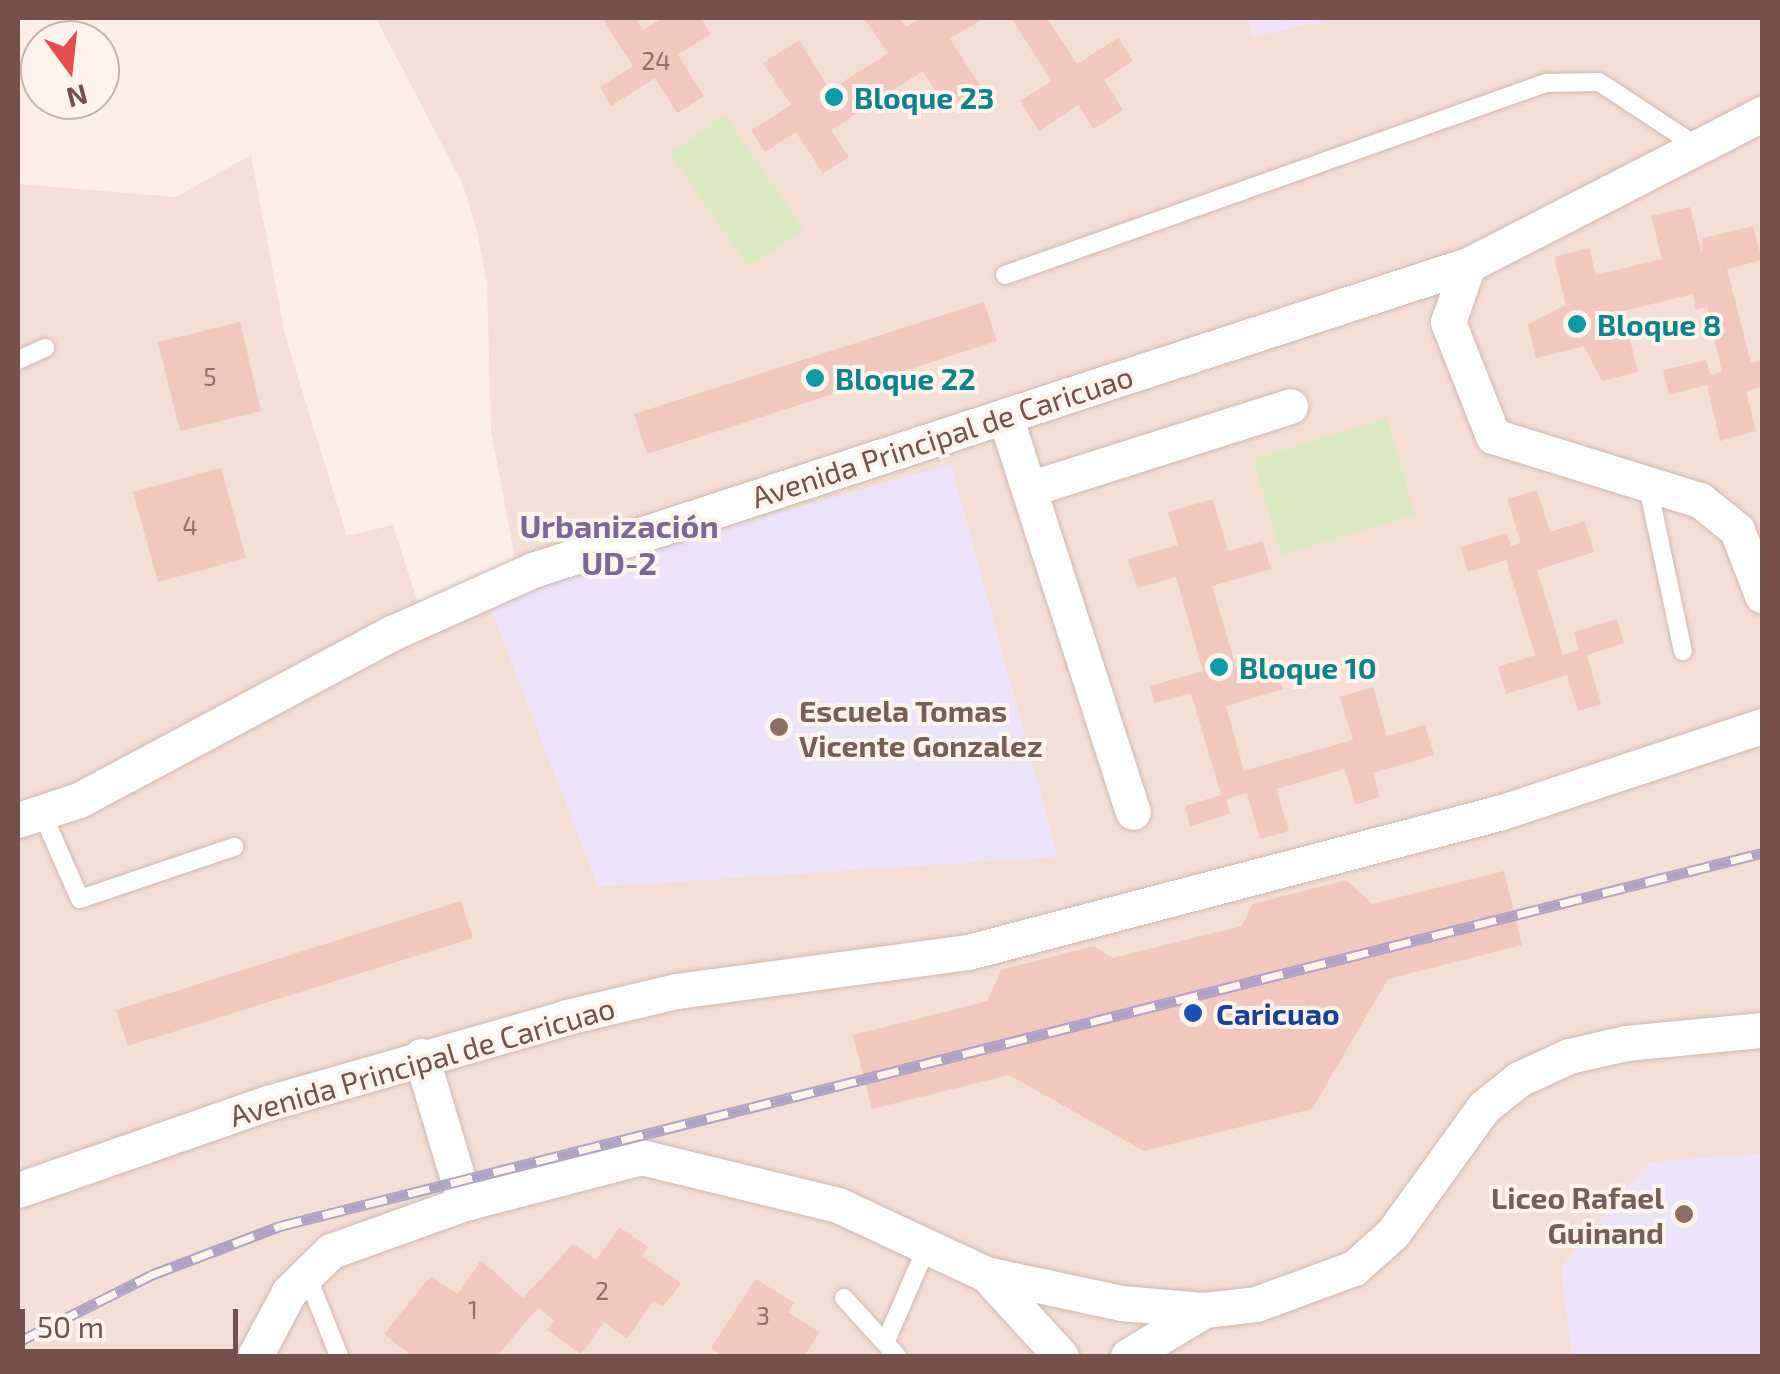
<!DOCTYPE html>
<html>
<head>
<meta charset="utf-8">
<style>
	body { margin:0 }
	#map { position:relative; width:1780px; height:1374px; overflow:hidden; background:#fcefe6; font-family:"Exo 2",sans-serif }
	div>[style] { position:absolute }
	.residential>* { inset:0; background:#f4dfd4 }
	.education>* { inset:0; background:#ece2f9 }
	.green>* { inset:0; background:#dceac4 }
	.building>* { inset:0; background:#f2c7bd }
	.roads { filter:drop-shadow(0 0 2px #d0b6ae) drop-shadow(0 0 2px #d0b6ae) }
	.lane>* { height:18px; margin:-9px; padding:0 9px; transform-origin:9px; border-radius:9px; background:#fff }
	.street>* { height:35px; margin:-17.5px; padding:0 17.5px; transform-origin:17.5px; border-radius:17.5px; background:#fff }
	.rail>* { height:11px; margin-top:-5.5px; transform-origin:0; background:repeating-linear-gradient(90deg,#fff4ec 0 22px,#afa4c6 0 44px); box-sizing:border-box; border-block:2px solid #afa4c6 }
	.dots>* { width:28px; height:28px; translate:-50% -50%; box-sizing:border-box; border:5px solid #fff4ec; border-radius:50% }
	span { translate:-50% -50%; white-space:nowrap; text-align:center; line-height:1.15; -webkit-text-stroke:8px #fff4ec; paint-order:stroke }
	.number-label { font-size:25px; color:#956e67 }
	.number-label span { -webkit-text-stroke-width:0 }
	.culture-label { font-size:30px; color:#0d838f; font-weight:700 }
	.left { translate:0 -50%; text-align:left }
	.street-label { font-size:30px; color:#76514a }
	.education-label { font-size:30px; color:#785e54; font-weight:700 }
	.right { translate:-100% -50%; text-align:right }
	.transit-label { font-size:30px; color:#164399; font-weight:700 }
	.neighbourhood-label { font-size:32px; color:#7d6699; font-weight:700 }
	.frame { position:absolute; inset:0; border:20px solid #76514a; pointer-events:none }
	.north { position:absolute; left:20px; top:20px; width:100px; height:100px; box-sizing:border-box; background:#fff4ec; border:2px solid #c8b3ab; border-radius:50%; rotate:165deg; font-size:28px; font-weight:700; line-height:40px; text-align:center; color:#76514a }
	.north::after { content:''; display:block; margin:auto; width:35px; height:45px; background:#e64c4b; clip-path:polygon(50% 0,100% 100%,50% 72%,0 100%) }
	.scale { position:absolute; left:20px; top:1309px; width:218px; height:45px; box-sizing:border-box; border:5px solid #76514a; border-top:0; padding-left:12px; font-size:30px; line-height:35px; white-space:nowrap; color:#76514a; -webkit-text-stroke:8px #fff4ec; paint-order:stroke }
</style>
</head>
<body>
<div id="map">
	<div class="residential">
		<div style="clip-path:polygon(376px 18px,1762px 18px,1762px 1356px,18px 1356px,18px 184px,176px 197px,251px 155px,285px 335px,347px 536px,393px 525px,423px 619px,520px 585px,491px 431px,487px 284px,477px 231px,463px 185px)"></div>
	</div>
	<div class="education">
		<div style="clip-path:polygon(1247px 18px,1338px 18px,1252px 37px)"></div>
		<div style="clip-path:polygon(951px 464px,1058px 857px,598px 887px,486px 596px)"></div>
		<div style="clip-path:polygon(1762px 1153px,1762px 1356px,1572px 1356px,1561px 1267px,1649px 1162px)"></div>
	</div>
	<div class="green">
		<div style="clip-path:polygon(725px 115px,804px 230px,748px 267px,670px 153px)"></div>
		<div style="clip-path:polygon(1387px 418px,1415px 515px,1281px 555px,1253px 459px)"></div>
	</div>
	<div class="building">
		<div style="clip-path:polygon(602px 18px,636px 18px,643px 30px,663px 18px,701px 18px,711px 34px,678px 55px,704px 96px,677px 113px,655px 78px,611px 106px,600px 87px,633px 66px)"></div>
		<div style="clip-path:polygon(864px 18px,900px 18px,906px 27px,921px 18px,984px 18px,950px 39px,981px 87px,947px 109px,923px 71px,831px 130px,849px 157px,823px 173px,796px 132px,765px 152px,751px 130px,791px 105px,763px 63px,799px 40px,830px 90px,888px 53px)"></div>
		<div style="clip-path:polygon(1011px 18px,1047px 18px,1077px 64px,1118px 38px,1133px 61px,1104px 80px,1123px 110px,1093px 129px,1078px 105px,1039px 131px,1020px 101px,1052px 81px)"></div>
		<div style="clip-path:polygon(1690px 207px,1702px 255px,1703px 238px,1753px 226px,1762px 260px,1727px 269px,1751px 363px,1762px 360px,1762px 387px,1746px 391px,1756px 431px,1720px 441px,1707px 385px,1669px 395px,1663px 370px,1706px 360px,1710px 375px,1722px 372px,1707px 307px,1696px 310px,1693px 294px,1607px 315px,1610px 324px,1625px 320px,1638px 372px,1602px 381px,1584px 346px,1536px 358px,1528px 324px,1566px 305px,1554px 257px,1589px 248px,1596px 275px,1662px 259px,1651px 216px)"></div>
		<div style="clip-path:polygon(984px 302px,997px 341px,647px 454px,634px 414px)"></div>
		<div style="clip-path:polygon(240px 322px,261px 411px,180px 431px,158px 342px)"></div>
		<div style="clip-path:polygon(221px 468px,246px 558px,158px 582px,133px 492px)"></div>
		<div style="clip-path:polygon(1537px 490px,1550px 532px,1585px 521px,1594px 552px,1537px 570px,1563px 655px,1579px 650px,1574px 632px,1617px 619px,1624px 643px,1587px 655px,1601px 704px,1578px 711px,1567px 675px,1506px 694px,1498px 667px,1535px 655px,1506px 560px,1468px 572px,1461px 547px,1507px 533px,1511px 546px,1521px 543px,1507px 499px)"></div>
		<div style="clip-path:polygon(1213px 499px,1228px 551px,1263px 541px,1271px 569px,1212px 586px,1238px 674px,1275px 663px,1283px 689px,1226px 706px,1244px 771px,1353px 740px,1340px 697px,1373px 687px,1387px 736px,1425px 725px,1434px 755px,1373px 773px,1380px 797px,1355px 805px,1345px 769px,1276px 789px,1289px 831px,1260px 839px,1247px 793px,1226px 799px,1230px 814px,1190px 826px,1185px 806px,1221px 795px,1191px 693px,1155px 703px,1150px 686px,1203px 671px,1176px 577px,1137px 588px,1128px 559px,1178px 545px,1168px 512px)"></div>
		<div style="clip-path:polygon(1504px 871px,1522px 945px,1388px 979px,1312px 1109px,1144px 1151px,1009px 1075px,872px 1109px,853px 1035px,988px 1001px,1001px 970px,1094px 946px,1112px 958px,1242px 926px,1252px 904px,1346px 880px,1372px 904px)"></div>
		<div style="clip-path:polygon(461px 901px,473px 938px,128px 1046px,116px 1010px)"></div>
		<div style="clip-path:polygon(619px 1227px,648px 1247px,642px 1256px,681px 1283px,663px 1307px,654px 1301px,627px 1338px,604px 1322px,581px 1354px,547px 1330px,554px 1320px,538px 1308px,497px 1356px,412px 1356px,384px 1334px,431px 1276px,458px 1294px,481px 1260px,523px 1298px,573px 1244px,596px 1260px)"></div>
		<div style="clip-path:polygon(756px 1279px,794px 1303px,788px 1312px,820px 1332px,804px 1356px,723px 1356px,711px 1348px)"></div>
	</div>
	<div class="roads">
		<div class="lane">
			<div style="left:1005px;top:275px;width:574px;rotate:-19.54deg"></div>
			<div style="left:1546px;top:83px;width:53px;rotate:-1.1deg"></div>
			<div style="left:1599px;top:82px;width:118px;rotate:33.3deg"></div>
			<div style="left:18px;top:360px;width:30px;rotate:-24deg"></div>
			<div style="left:1648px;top:487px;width:168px;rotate:78deg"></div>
			<div style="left:42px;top:813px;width:94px;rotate:66.2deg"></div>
			<div style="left:80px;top:899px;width:163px;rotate:-18.7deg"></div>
			<div style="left:306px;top:1273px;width:89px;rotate:68.3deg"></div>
			<div style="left:844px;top:1298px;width:79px;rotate:47.6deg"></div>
			<div style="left:885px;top:1343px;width:100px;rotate:-66.5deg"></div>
		</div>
		<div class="street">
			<div style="left:1468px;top:265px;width:60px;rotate:109.3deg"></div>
			<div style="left:1448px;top:322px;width:123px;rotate:68.5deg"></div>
			<div style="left:1493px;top:436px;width:217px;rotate:17.2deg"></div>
			<div style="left:1700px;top:500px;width:48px;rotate:39deg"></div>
			<div style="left:1737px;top:530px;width:70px;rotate:69deg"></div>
			<div style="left:1005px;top:416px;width:416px;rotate:72.1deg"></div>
			<div style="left:1029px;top:489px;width:274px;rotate:-17.6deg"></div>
			<div style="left:18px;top:820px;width:64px;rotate:-18.2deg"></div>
			<div style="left:79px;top:800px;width:355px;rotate:-28.1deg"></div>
			<div style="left:392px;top:633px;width:154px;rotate:-24.1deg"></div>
			<div style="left:533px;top:570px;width:983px;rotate:-18.07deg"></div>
			<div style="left:1468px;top:265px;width:331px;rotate:-27.2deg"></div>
			<div style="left:421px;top:1056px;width:153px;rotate:73.3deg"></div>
			<div style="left:18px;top:1190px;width:265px;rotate:-19.2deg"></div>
			<div style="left:268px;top:1103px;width:311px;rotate:-16deg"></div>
			<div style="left:567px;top:1017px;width:112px;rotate:-13.4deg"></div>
			<div style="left:676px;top:991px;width:295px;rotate:-7.6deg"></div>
			<div style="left:968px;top:952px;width:552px;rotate:-14.69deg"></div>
			<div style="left:1502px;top:812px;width:274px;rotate:-18.3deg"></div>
			<div style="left:986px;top:1274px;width:111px;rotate:47.6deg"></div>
			<div style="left:255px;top:1356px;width:72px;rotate:-62deg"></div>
			<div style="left:289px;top:1292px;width:59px;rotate:-44.3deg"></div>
			<div style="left:331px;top:1251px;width:142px;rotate:-19.7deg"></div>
			<div style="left:465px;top:1203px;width:182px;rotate:-14.6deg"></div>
			<div style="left:641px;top:1157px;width:203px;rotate:13.7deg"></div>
			<div style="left:838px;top:1205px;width:163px;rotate:25deg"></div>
			<div style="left:986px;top:1274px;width:138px;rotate:12.1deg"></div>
			<div style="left:1121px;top:1303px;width:83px;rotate:4.8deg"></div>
			<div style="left:1204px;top:1310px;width:52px;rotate:-6.6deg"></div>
			<div style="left:1256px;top:1304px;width:104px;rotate:-20.2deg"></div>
			<div style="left:1354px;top:1268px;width:52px;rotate:-41.9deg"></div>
			<div style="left:1393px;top:1233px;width:155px;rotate:-54.2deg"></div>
			<div style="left:1484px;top:1107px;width:45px;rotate:-38.7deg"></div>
			<div style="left:1519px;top:1079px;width:55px;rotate:-24.7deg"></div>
			<div style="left:1569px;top:1056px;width:58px;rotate:-12.8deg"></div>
			<div style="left:1626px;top:1043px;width:137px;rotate:-5.5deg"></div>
			<div style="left:1128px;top:1356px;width:87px;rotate:-31deg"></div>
		</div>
	</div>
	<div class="rail">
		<div style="left:18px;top:1342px;width:149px;rotate:-26.7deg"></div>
		<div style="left:151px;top:1275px;width:138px;rotate:-20.8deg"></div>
		<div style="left:280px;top:1226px;width:1528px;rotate:-14.13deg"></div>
	</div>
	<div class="dots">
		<div style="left:834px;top:97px;background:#0f9aa8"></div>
		<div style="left:1577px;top:324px;background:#0f9aa8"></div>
		<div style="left:815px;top:378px;background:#0f9aa8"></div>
		<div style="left:1219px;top:667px;background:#0f9aa8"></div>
		<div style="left:779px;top:727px;background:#8d6e63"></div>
		<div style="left:1193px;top:1013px;background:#1a4fb4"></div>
		<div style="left:1684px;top:1214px;background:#8d6e63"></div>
	</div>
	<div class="number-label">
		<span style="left:656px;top:60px">24</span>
		<span style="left:210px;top:376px">5</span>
		<span style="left:190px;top:525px">4</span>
		<span style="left:602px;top:1290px">2</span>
		<span style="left:473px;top:1309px">1</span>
		<span style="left:763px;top:1315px">3</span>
	</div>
	<div class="culture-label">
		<span class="left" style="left:854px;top:97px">Bloque 23</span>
		<span class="left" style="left:1597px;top:324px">Bloque 8</span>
		<span class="left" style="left:835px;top:378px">Bloque 22</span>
		<span class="left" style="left:1239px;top:667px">Bloque 10</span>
	</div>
	<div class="street-label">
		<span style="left:942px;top:436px;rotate:-18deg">Avenida Principal de Caricuao</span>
		<span style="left:422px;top:1061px;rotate:-16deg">Avenida Principal de Caricuao</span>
	</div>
	<div class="education-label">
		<span class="left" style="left:799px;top:727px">Escuela Tomas<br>Vicente Gonzalez</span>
		<span class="right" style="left:1664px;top:1214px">Liceo Rafael<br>Guinand</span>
	</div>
	<div class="transit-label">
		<span class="left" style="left:1216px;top:1013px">Caricuao</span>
	</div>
	<div class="neighbourhood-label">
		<span style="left:619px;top:544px">Urbanización<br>UD-2</span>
	</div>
	<div class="frame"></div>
	<div class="north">N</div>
	<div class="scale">50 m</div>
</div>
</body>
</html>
